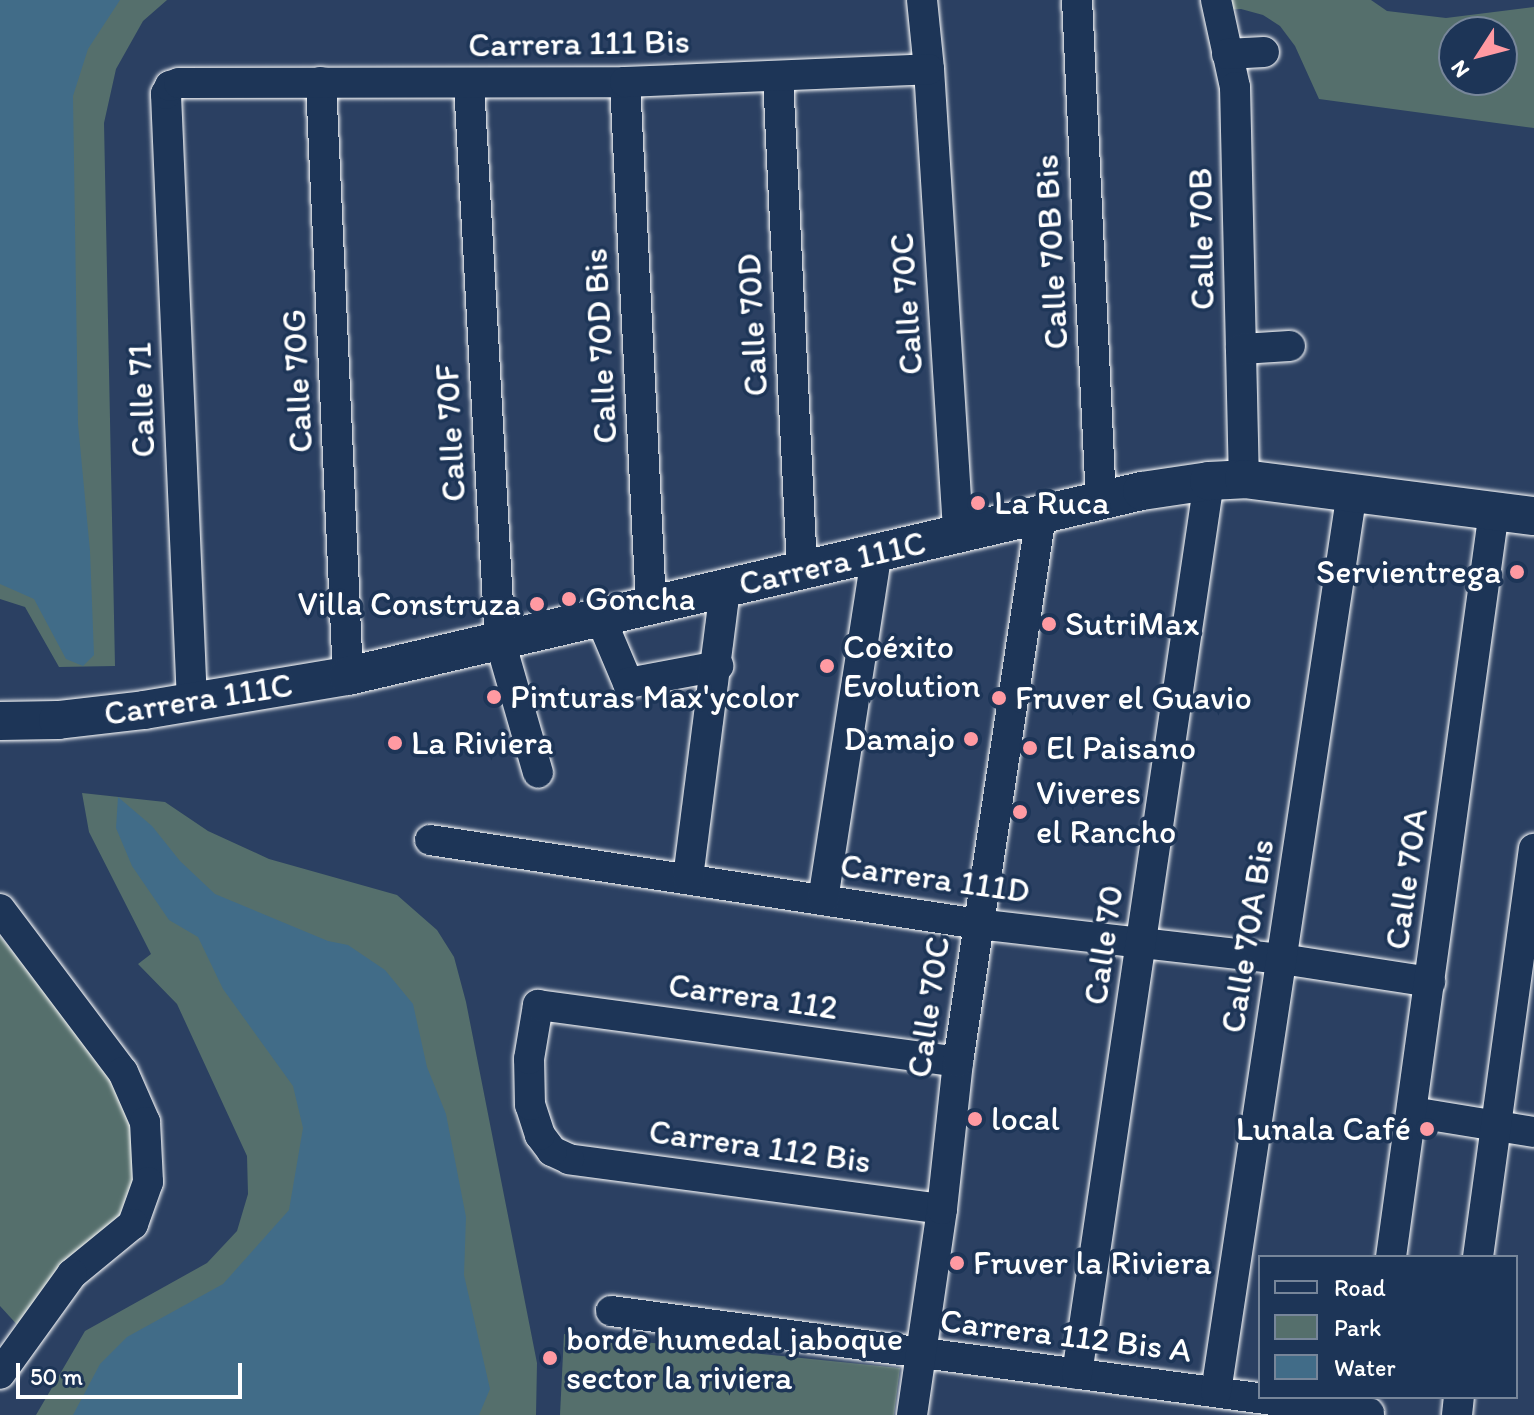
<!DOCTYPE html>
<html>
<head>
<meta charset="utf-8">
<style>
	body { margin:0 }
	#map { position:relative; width:1534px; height:1415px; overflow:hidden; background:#2b4062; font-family:Itim,sans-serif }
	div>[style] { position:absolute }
	.green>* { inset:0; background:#556f6c }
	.water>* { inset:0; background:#416c88 }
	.roads { filter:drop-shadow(0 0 2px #fff) drop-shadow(0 0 2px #fff) }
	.minor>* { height:30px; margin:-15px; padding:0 15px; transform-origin:15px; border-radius:15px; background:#1d3557 }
	.major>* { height:38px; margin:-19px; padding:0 19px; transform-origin:19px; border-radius:19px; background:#1d3557 }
	.dots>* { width:22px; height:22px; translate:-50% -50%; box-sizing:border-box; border:4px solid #1d3557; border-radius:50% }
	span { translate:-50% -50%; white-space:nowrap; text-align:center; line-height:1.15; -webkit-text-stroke:7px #1d3557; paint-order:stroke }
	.street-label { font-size:34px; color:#fff }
	.poi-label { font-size:34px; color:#fff }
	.left { translate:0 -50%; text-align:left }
	.right { translate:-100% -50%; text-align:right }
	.legend { position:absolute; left:1258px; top:1255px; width:260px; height:144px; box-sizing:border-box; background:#1d3557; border:2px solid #77869a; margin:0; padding:10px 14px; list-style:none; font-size:24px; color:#fff }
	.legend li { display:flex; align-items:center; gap:16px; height:40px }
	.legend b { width:40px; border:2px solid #77869a }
	.north { position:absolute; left:1438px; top:16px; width:80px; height:80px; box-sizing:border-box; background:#1d3557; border:2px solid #77869a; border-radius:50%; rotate:234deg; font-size:22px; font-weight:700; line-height:32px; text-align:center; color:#fff }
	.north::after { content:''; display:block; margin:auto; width:28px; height:36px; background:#ff9aa2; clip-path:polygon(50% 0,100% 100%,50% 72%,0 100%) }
	.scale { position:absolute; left:16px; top:1363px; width:226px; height:36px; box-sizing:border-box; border:4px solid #fff; border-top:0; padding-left:10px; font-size:24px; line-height:28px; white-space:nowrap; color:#fff; -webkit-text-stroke:6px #1d3557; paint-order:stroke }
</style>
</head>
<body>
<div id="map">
	<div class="green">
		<div style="clip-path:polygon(0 0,167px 0,143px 21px,116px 69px,104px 123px,115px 666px,59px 667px,25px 607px,0 599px)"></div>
		<div style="clip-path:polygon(evenodd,1221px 0,1371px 0,1387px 11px,1446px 18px,1534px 7px,1534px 128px,1319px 99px,1295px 46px,1280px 26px,1263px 15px,1241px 9px,1222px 10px,1221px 0,1454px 32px,1502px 32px,1502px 80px,1454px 80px,1454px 32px)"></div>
		<div style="clip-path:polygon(82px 793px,165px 802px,208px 831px,269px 859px,397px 895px,437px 930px,454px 957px,466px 1002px,537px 1363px,536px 1415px,36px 1415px,85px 1331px,207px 1263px,237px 1231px,248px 1194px,247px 1156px,177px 1004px,138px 964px,151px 954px,89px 832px)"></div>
		<div style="clip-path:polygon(0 936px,123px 1089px,141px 1169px,126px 1214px,21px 1329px,0 1306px)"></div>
		<div style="clip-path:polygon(564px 1334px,900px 1368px,894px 1415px,560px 1415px)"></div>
	</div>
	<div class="water">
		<div style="clip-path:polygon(0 0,120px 0,88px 49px,73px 96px,78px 424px,90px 551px,94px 655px,83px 666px,66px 659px,34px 599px,0 584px)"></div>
		<div style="clip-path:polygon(118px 797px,152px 826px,180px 861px,215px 894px,328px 941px,348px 945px,385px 970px,413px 1004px,427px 1067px,446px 1114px,466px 1217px,464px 1275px,490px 1389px,479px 1415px,73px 1415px,100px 1364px,127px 1337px,223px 1284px,289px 1210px,303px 1128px,293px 1086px,223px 989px,198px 937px,169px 920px,132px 866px,116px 828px)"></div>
	</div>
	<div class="roads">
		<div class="minor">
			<div style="left:922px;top:0;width:69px;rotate:84.2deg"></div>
			<div style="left:929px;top:69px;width:466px;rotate:86.4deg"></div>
			<div style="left:1077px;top:0;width:502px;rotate:87.26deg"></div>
			<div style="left:1216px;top:0;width:89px;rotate:77.7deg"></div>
			<div style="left:1235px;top:87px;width:392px;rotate:88.7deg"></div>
			<div style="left:1227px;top:54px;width:37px;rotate:-3deg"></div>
			<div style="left:778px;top:77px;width:494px;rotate:87.2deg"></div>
			<div style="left:321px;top:82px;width:595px;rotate:87.4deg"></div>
			<div style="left:625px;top:82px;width:524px;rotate:87.15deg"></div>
			<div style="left:469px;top:84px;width:558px;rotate:86.81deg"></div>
			<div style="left:500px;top:641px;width:137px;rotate:73.9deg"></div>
			<div style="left:1241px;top:349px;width:49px;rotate:-3.5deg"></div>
			<div style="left:600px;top:617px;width:72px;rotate:67deg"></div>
			<div style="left:628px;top:683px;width:92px;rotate:-10.7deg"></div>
			<div style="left:192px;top:702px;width:609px;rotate:-92.45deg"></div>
			<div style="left:166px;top:94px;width:9px;rotate:-63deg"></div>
			<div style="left:170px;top:86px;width:9px;rotate:-18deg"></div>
			<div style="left:179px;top:83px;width:446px;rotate:-0.1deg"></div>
			<div style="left:625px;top:82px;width:304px;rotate:-2.4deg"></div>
			<div style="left:430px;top:840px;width:554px;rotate:8.71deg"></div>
			<div style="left:978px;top:924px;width:306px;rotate:6.6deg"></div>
			<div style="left:1282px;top:959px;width:150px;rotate:8.8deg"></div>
			<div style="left:688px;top:878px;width:291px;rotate:-82.7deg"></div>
			<div style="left:823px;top:900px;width:351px;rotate:-81.2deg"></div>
			<div style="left:0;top:909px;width:204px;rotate:53deg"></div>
			<div style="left:123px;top:1072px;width:55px;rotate:66.3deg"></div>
			<div style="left:145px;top:1122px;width:60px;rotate:87.1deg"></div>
			<div style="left:148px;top:1182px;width:45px;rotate:109.7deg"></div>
			<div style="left:133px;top:1224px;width:79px;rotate:140.7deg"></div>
			<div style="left:72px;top:1274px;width:123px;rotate:125.8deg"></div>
			<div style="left:1412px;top:1112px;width:124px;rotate:9.3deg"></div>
			<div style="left:942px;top:1209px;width:376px;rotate:-172.4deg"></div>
			<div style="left:569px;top:1159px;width:19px;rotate:-155deg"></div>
			<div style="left:552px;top:1151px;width:20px;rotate:-127deg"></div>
			<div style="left:540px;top:1135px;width:32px;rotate:-108deg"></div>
			<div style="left:530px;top:1105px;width:46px;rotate:-91.2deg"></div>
			<div style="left:529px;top:1059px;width:55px;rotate:-80.5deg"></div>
			<div style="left:538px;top:1005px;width:424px;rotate:7.7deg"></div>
			<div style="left:1391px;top:1257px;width:753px;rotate:-82.14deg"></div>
			<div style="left:1478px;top:1257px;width:412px;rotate:-82.2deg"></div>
			<div style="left:611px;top:1311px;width:765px;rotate:7.66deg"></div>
			<div style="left:1077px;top:1374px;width:903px;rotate:-81.59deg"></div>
			<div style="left:1216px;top:1392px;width:910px;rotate:-81.41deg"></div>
			<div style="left:912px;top:1415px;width:208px;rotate:-81.7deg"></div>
			<div style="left:942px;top:1209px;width:148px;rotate:-83.8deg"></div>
			<div style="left:958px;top:1062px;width:553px;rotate:-81.37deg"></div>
			<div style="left:1457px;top:1415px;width:18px;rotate:-84deg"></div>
		</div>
		<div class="major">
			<div style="left:0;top:721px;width:58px;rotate:-1deg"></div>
			<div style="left:58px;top:720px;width:87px;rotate:-6.6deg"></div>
			<div style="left:144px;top:710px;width:207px;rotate:-9.5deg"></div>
			<div style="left:348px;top:676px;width:815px;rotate:-13.12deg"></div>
			<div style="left:1142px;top:491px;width:68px;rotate:-8.5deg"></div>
			<div style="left:1209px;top:481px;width:35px;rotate:-3deg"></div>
			<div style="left:1244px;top:479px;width:292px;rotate:7.3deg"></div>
		</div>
	</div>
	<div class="dots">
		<div style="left:978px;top:503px;background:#ff9aa2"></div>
		<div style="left:1517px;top:572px;background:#ff9aa2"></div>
		<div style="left:569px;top:599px;background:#ff9aa2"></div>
		<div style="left:537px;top:604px;background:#ff9aa2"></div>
		<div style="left:1049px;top:624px;background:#ff9aa2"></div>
		<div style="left:827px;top:666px;background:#ff9aa2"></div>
		<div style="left:494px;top:697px;background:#ff9aa2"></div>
		<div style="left:999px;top:698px;background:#ff9aa2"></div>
		<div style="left:971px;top:739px;background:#ff9aa2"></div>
		<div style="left:395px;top:743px;background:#ff9aa2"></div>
		<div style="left:1030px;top:748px;background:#ff9aa2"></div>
		<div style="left:1020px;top:812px;background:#ff9aa2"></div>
		<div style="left:975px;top:1119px;background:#ff9aa2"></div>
		<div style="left:1427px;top:1129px;background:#ff9aa2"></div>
		<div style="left:957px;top:1263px;background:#ff9aa2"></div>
		<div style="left:550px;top:1358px;background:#ff9aa2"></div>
	</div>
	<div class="street-label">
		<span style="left:579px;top:43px;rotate:-1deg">Carrera 111 Bis</span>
		<span style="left:1201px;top:239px;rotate:-91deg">Calle 70B</span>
		<span style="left:1051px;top:252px;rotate:-93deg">Calle 70B Bis</span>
		<span style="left:906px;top:304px;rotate:-94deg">Calle 70C</span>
		<span style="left:752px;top:325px;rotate:-93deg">Calle 70D</span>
		<span style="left:600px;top:346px;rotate:-93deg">Calle 70D Bis</span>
		<span style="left:297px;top:381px;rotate:-93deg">Calle 70G</span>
		<span style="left:141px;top:400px;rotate:-92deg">Calle 71</span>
		<span style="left:450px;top:433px;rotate:-93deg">Calle 70F</span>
		<span style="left:832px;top:563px;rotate:-13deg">Carrera 111C</span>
		<span style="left:198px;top:699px;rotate:-9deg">Carrera 111C</span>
		<span style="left:935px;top:878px;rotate:8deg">Carrera 111D</span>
		<span style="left:1406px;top:879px;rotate:-82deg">Calle 70A</span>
		<span style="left:1247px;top:936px;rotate:-81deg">Calle 70A Bis</span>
		<span style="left:1103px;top:945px;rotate:-82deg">Calle 70</span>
		<span style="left:753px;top:996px;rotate:8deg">Carrera 112</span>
		<span style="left:928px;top:1007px;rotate:-82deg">Calle 70C</span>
		<span style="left:760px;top:1146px;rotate:8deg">Carrera 112 Bis</span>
		<span style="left:1066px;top:1335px;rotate:7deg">Carrera 112 Bis A</span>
	</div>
	<div class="poi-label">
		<span class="left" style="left:994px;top:503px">La Ruca</span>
		<span class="right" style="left:1501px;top:572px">Servientrega</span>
		<span class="left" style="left:585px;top:599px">Goncha</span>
		<span class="right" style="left:521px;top:604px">Villa Construza</span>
		<span class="left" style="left:1065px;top:624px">SutriMax</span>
		<span class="left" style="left:843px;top:666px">Coéxito<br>Evolution</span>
		<span class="left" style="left:510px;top:697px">Pinturas Max'ycolor</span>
		<span class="left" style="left:1015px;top:698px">Fruver el Guavio</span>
		<span class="right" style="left:955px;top:739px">Damajo</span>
		<span class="left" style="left:411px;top:743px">La Riviera</span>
		<span class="left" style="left:1046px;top:748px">El Paisano</span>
		<span class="left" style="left:1036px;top:812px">Viveres<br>el Rancho</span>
		<span class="left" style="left:991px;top:1119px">local</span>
		<span class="right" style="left:1411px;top:1129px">Lunala Café</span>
		<span class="left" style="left:973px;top:1263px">Fruver la Riviera</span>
		<span class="left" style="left:566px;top:1358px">borde humedal jaboque<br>sector la riviera</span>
	</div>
	<ul class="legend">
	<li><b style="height:10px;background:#1d3557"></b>Road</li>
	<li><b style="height:22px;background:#556f6c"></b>Park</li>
	<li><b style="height:22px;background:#416c88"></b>Water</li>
	</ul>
	<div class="north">N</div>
	<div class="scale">50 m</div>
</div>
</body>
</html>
